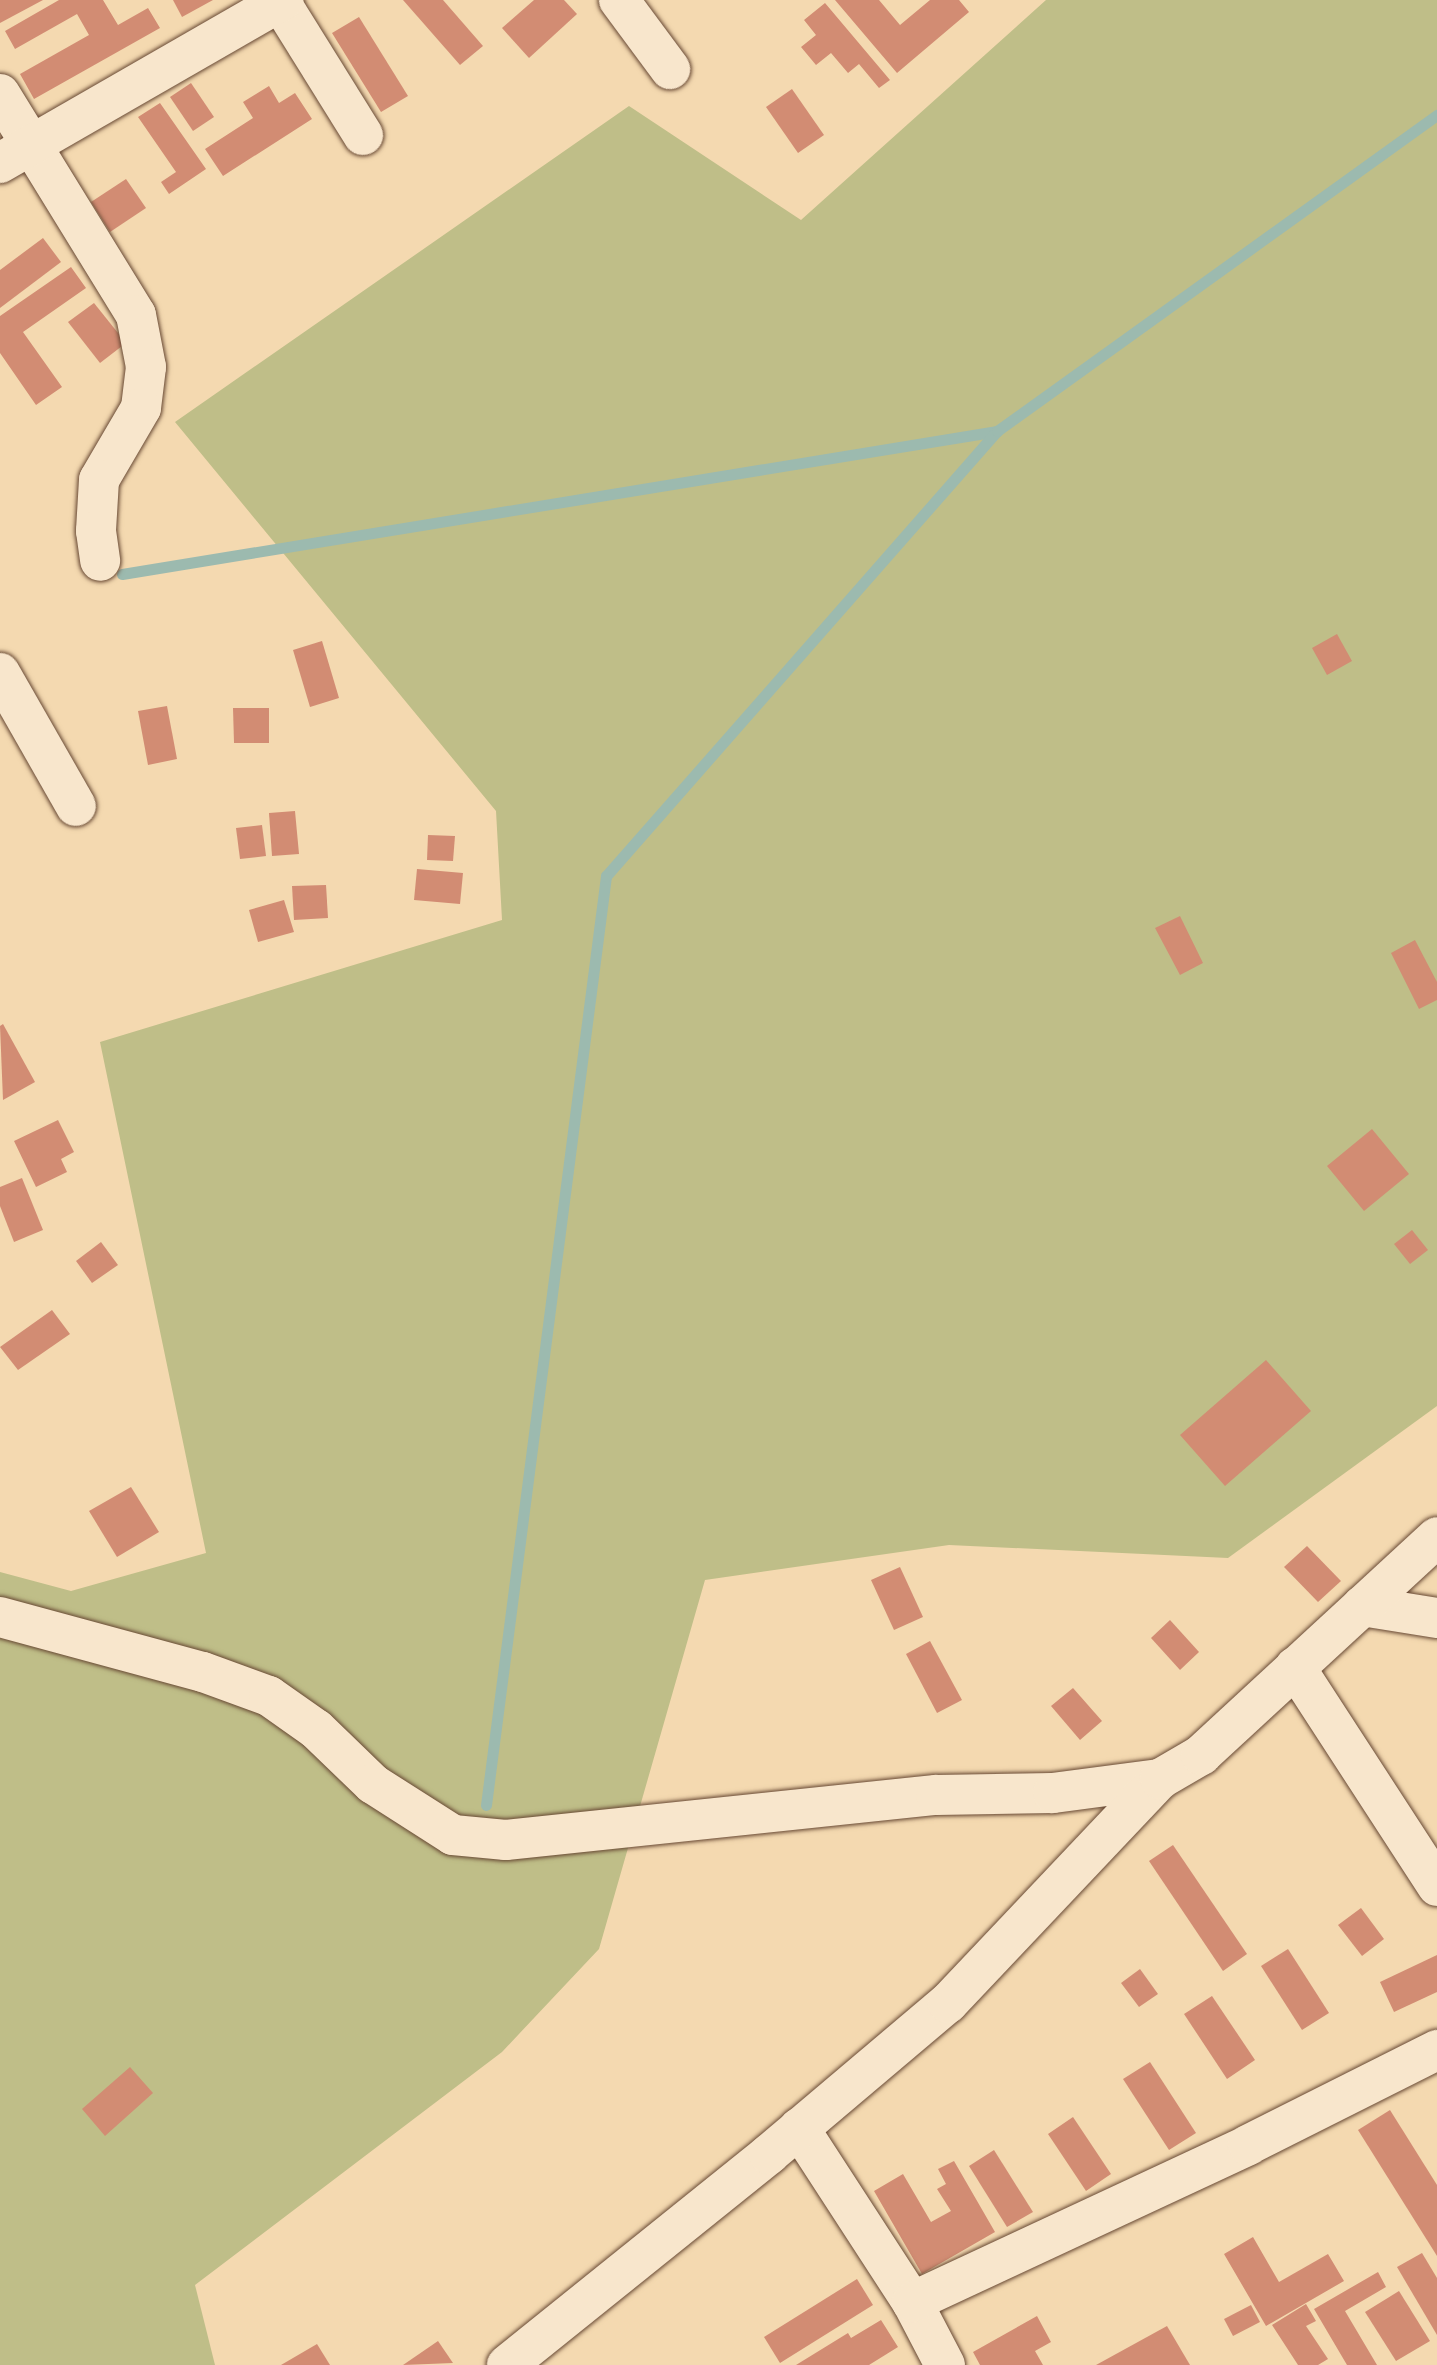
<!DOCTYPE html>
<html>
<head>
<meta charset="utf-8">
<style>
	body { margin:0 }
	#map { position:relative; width:1437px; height:2365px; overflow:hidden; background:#f4d9b0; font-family:"IM FELL DW Pica",serif }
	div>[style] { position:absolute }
	.green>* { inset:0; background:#bfbe88 }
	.stream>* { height:11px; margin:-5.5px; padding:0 5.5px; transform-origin:5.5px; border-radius:5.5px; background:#9cbaaf }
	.building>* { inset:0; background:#d28c73 }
	.roads { filter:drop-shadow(0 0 2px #674833) drop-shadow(0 0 2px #674833) }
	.minor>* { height:40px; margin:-20px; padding:0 20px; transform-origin:20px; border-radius:20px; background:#f8e6cc }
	span { translate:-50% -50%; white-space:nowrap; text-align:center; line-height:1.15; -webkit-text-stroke:8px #f8e6cc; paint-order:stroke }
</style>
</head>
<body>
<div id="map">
	<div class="green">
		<div style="clip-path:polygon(1046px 0,1437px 0,1437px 1406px,1228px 1558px,949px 1545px,705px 1580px,599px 1949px,502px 2052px,195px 2285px,215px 2365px,0 2365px,0 1572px,71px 1591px,206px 1553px,100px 1042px,502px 920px,496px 811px,175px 422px,629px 106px,801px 220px)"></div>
	</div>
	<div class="stream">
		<div style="left:122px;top:574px;width:887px;rotate:-9.28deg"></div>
		<div style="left:486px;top:1805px;width:937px;rotate:-82.64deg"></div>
		<div style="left:606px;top:876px;width:592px;rotate:-48.7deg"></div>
		<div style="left:997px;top:431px;width:542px;rotate:-35.69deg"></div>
	</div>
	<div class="building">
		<div style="clip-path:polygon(0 0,43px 0,0 23px)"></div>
		<div style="clip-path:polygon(59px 0,103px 0,118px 25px,148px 8px,160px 28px,34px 99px,20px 74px,89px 35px,77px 14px,15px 49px,5px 31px)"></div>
		<div style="clip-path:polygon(173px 0,213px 0,182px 17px)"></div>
		<div style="clip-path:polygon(403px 0,443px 0,483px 46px,460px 65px)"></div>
		<div style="clip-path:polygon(534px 0,564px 0,577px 14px,529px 58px,502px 28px)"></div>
		<div style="clip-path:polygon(835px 0,879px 0,900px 25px,930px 0,959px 0,969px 12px,897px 73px)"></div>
		<div style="clip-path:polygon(825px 3px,890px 80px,879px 88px,859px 64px,848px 73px,831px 53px,816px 65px,801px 47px,816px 35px,804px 20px)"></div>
		<div style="clip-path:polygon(359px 17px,408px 96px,381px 112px,332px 33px)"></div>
		<div style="clip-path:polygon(191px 83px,214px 117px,193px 131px,170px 97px)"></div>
		<div style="clip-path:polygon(269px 86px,279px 103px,295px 93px,312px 119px,223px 176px,205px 149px,253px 118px,243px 102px)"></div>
		<div style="clip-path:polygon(792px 89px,824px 135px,798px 153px,766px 107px)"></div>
		<div style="clip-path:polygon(160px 103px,206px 169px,169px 194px,161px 182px,176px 172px,138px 117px)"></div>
		<div style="clip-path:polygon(126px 179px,146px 208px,110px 232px,91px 202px)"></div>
		<div style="clip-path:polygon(43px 238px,61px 262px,0 308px,0 270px)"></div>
		<div style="clip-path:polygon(71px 267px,86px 288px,23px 332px,62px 387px,36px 405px,0 353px,0 316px)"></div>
		<div style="clip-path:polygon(94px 303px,126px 343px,100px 363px,68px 322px)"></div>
		<div style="clip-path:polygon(1337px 634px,1352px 661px,1327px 675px,1312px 648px)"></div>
		<div style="clip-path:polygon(322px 641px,339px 698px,310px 707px,293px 650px)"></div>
		<div style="clip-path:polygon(167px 706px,177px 759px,148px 765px,138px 711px)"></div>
		<div style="clip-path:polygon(233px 708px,269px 708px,269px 743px,234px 743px)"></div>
		<div style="clip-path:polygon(295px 811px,299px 854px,272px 856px,269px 813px)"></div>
		<div style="clip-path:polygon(262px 825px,266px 856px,240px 859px,236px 828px)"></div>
		<div style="clip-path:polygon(428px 835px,455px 836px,453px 861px,427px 860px)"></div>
		<div style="clip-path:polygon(417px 869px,463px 873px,460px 904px,414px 900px)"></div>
		<div style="clip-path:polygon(326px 885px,328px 918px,294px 920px,292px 886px)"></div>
		<div style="clip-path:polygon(284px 900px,294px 932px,258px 942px,249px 910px)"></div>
		<div style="clip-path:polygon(1180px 916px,1203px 963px,1180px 975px,1155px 928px)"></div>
		<div style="clip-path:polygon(1415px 940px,1437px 982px,1437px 1000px,1419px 1009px,1391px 953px)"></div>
		<div style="clip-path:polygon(3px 1024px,35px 1082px,3px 1100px,0 1026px)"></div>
		<div style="clip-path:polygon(58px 1120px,74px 1152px,61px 1159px,67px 1172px,36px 1187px,14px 1141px)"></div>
		<div style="clip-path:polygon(1372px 1129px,1409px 1174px,1364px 1211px,1327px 1166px)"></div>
		<div style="clip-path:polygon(22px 1178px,43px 1230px,14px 1242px,0 1206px,0 1187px)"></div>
		<div style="clip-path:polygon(1412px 1230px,1428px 1250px,1410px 1264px,1394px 1244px)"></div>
		<div style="clip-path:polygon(101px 1242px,118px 1265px,92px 1283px,76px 1261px)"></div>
		<div style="clip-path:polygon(52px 1310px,70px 1334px,18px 1370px,0 1347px)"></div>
		<div style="clip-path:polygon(1266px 1360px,1311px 1411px,1225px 1486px,1180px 1435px)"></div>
		<div style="clip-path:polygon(131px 1487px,159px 1532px,117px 1557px,89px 1511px)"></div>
		<div style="clip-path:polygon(1307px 1546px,1341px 1581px,1318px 1602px,1284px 1567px)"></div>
		<div style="clip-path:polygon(900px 1567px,923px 1617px,894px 1630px,871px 1580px)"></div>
		<div style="clip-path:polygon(1170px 1620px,1199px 1652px,1180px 1670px,1151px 1638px)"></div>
		<div style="clip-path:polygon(930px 1641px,962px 1700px,937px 1713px,906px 1654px)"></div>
		<div style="clip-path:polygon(1073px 1688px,1102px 1721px,1080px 1740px,1051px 1706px)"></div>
		<div style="clip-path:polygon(1173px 1845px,1247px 1954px,1223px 1971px,1149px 1861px)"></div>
		<div style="clip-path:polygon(1361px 1908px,1384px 1939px,1362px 1956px,1338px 1925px)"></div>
		<div style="clip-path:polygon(1288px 1949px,1329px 2013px,1302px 2030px,1261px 1966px)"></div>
		<div style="clip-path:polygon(1437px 1955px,1437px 1992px,1394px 2012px,1380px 1982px)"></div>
		<div style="clip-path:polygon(1140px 1969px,1158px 1994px,1139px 2007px,1121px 1983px)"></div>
		<div style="clip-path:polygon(1212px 1996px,1255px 2060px,1227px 2079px,1184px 2014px)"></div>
		<div style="clip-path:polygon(1150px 2062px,1196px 2133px,1169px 2150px,1123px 2079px)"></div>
		<div style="clip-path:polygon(130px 2067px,153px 2093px,105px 2136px,82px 2109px)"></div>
		<div style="clip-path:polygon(1390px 2110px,1437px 2185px,1437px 2256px,1358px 2130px)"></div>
		<div style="clip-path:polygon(1073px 2117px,1111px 2174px,1086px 2191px,1048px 2134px)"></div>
		<div style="clip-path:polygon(994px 2150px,1033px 2212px,1007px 2227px,969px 2166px)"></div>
		<div style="clip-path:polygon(954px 2161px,995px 2232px,922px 2274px,874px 2191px,903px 2174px,931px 2222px,951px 2211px,937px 2189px,946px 2184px,938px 2169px)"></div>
		<div style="clip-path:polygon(1253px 2237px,1279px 2282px,1328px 2254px,1344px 2281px,1266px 2326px,1224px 2254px)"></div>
		<div style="clip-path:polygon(1422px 2253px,1437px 2278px,1437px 2335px,1397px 2267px)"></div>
		<div style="clip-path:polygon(1378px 2272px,1386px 2287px,1345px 2311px,1377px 2365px,1347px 2365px,1314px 2309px)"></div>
		<div style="clip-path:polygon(857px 2279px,873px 2305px,780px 2363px,764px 2337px)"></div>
		<div style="clip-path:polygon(1399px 2291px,1430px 2341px,1396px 2361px,1365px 2312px)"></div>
		<div style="clip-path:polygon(1306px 2304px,1316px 2321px,1306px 2326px,1328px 2359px,1318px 2365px,1298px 2365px,1272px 2325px)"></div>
		<div style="clip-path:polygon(1251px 2305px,1260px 2322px,1233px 2336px,1224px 2319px)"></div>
		<div style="clip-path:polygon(1037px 2316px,1051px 2342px,1035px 2351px,1043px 2365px,980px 2365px,973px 2352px)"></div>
		<div style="clip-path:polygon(881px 2320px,898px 2347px,869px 2365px,796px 2365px,848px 2333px,851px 2338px)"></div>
		<div style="clip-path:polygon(1167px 2326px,1190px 2365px,1096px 2365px)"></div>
		<div style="clip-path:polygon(438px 2341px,453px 2363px,403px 2365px)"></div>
		<div style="clip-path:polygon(317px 2344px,330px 2365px,281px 2365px)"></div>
	</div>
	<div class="roads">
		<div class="minor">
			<div style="left:279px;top:0;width:159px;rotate:58.1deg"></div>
			<div style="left:619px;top:0;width:86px;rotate:53.5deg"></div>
			<div style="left:0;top:94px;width:259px;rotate:58.4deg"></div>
			<div style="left:136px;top:315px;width:53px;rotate:79.1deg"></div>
			<div style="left:146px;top:367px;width:41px;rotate:97deg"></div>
			<div style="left:141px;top:408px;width:83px;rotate:120.3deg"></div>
			<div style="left:99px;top:480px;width:51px;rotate:93.4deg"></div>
			<div style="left:96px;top:531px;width:30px;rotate:82deg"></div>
			<div style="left:0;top:163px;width:327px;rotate:-29.9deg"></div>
			<div style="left:0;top:673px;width:153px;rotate:60.3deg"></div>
			<div style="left:1362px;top:1606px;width:76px;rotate:9.1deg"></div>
			<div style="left:0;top:1617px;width:210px;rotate:15.2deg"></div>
			<div style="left:203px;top:1672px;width:70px;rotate:20deg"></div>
			<div style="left:269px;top:1696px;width:57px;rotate:35.1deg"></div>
			<div style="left:316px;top:1729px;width:79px;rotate:44deg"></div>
			<div style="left:373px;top:1784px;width:95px;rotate:32.5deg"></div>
			<div style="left:453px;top:1835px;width:53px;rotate:5.4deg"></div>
			<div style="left:506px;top:1840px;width:432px;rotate:-6deg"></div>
			<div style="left:936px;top:1795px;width:117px;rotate:-1deg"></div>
			<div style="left:1053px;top:1793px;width:108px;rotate:-7.5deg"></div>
			<div style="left:1295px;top:1667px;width:261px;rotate:57deg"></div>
			<div style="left:799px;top:2128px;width:207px;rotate:57deg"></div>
			<div style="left:507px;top:2365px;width:336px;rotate:-38.8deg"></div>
			<div style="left:769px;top:2154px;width:234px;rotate:-40.2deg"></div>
			<div style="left:948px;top:2003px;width:308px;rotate:-46.6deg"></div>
			<div style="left:1160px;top:1779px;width:48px;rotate:-30.3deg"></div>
			<div style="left:1201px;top:1755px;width:321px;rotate:-42.7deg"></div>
			<div style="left:945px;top:2365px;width:71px;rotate:-117.6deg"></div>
			<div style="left:912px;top:2302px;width:371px;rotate:-25deg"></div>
			<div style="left:1248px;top:2145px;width:212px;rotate:-26.7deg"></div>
		</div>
	</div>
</div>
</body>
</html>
